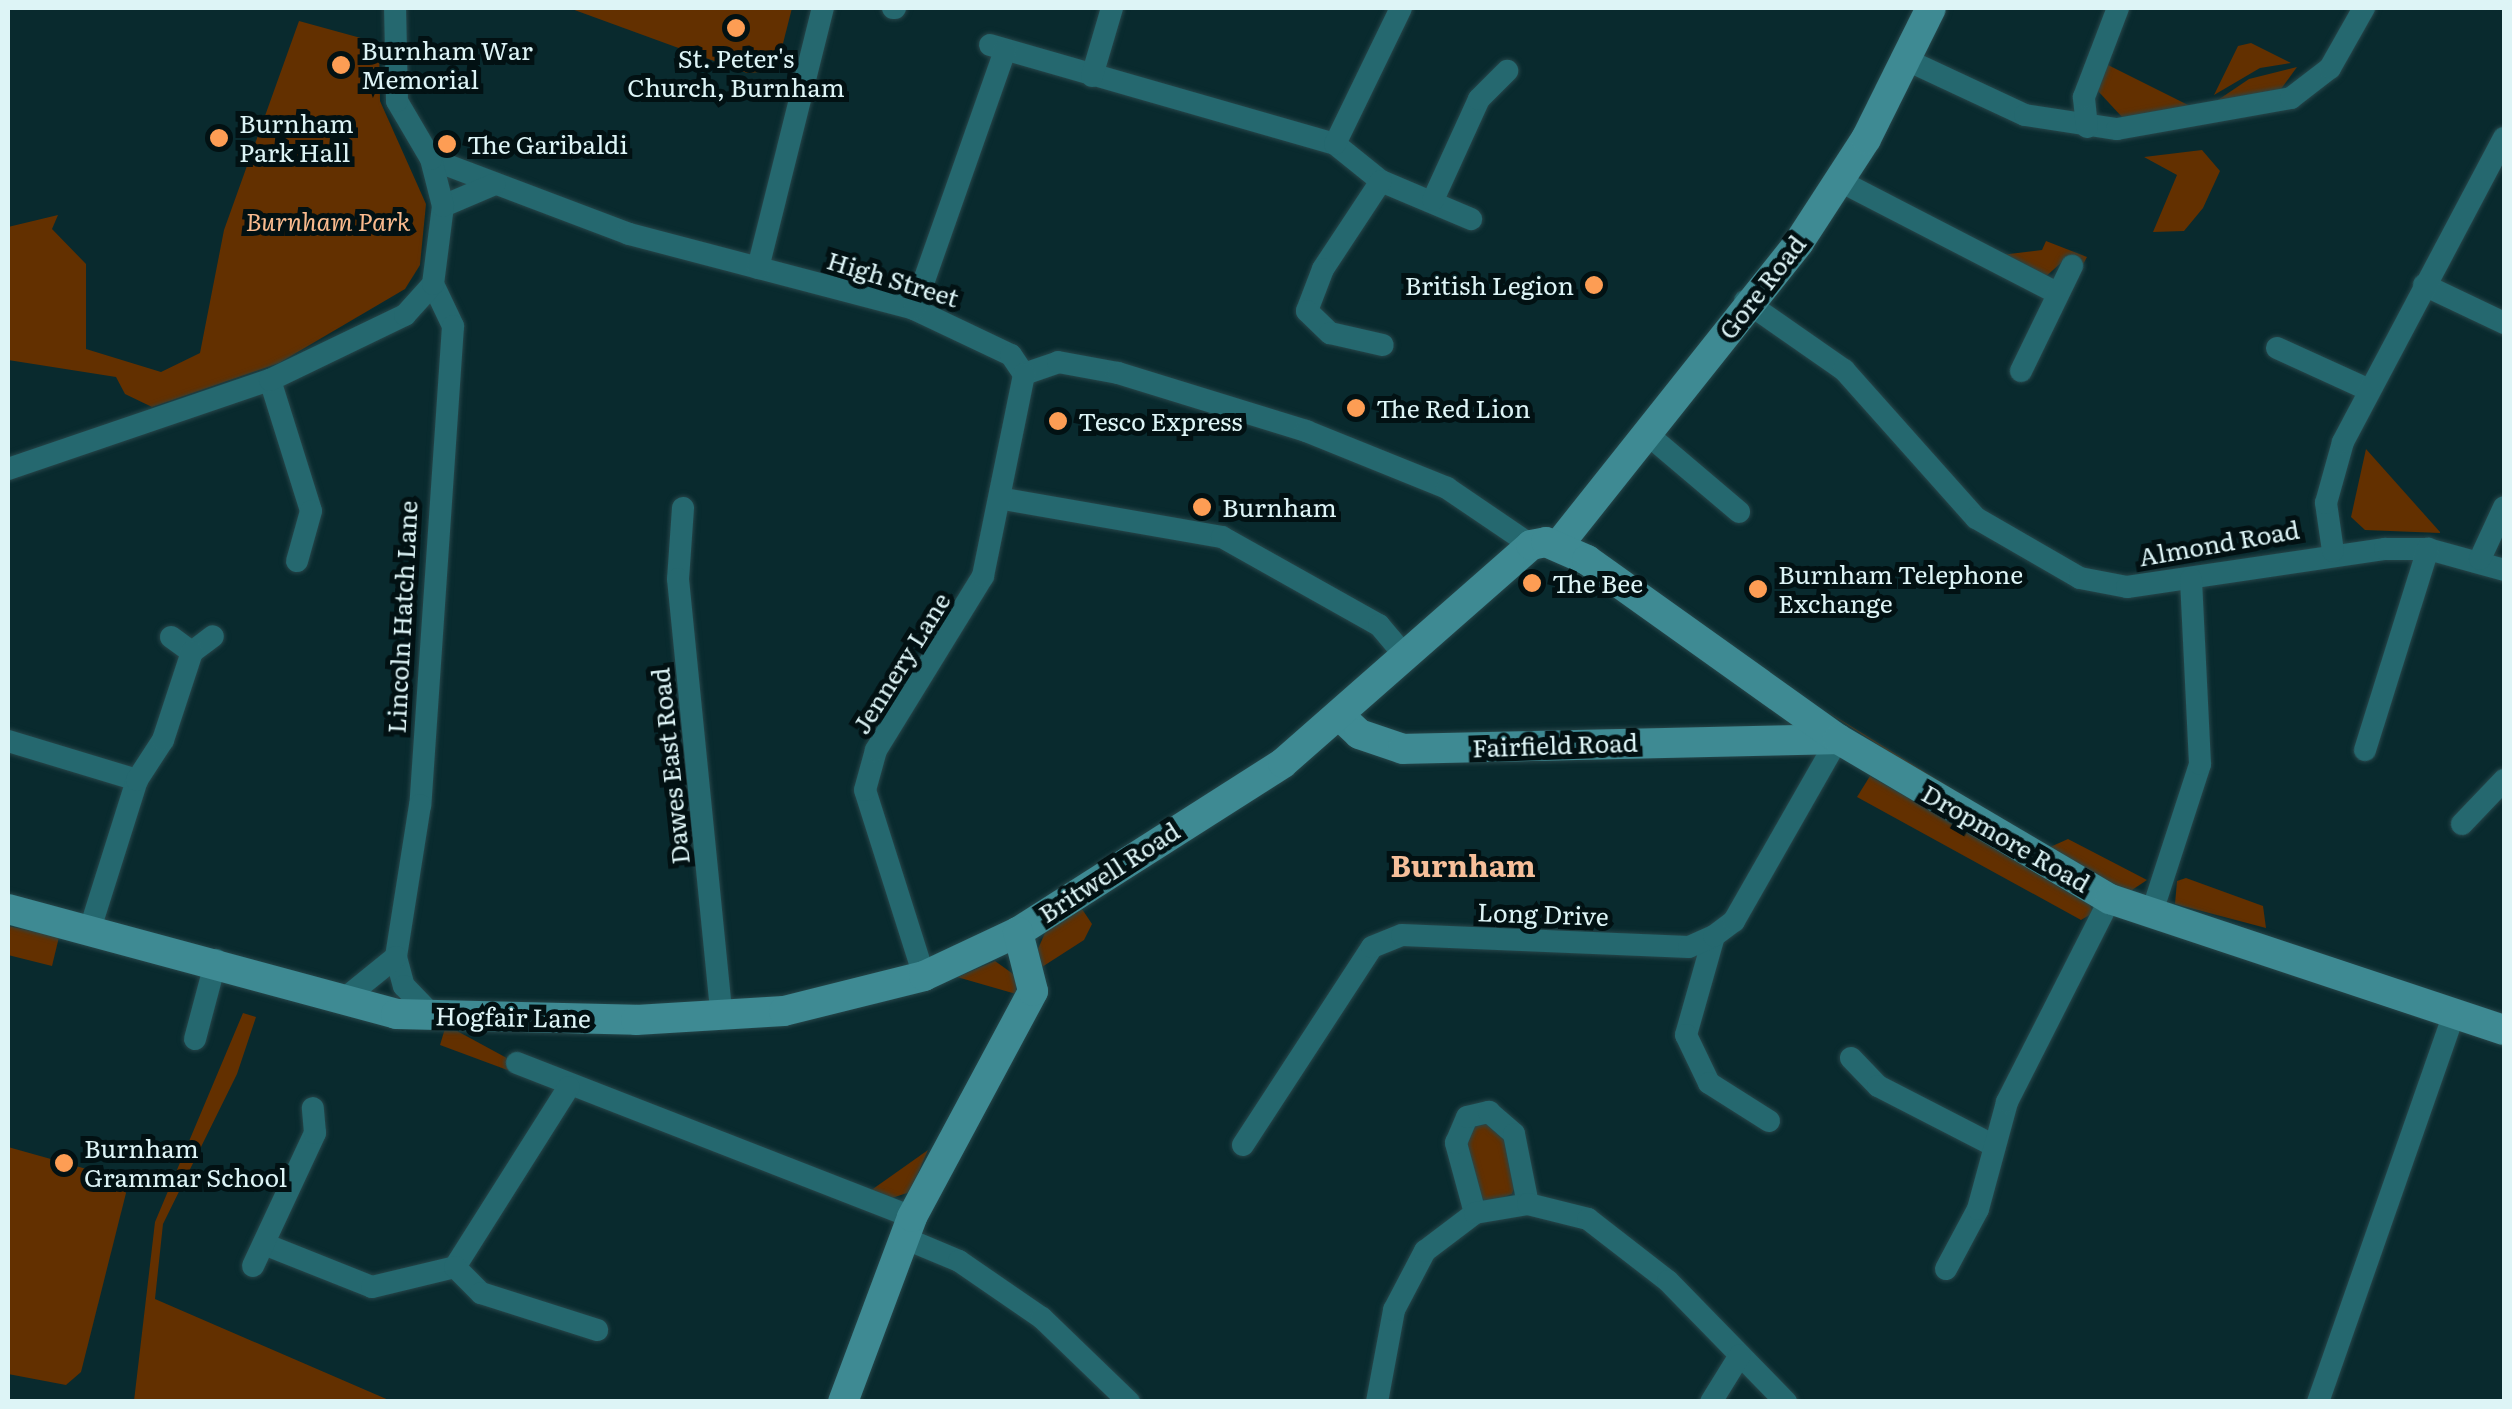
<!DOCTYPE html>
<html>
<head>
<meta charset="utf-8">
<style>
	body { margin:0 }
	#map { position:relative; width:2512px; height:1409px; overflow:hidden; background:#092a2e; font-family:Literata,serif }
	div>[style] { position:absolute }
	.green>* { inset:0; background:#633000 }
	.roads { filter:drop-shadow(0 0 2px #27464a) drop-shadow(0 0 2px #27464a) }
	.street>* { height:22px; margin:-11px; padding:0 11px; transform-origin:11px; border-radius:11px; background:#25686f }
	.secondary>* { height:30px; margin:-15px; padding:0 15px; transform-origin:15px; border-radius:15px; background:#3e8a93 }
	.dots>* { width:28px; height:28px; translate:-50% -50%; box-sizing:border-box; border:5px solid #021113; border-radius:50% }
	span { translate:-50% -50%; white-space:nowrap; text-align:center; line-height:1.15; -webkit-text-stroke:10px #021113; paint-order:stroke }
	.poi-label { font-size:25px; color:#ddf4f6 }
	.left { translate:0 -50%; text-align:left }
	.right { translate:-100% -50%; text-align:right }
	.park-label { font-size:25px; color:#f9ba8e; font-style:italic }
	.street-label { font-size:25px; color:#ddf4f6 }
	.quarter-label { font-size:30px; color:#f6bf9a; font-weight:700 }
	.frame { position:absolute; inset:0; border:10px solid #ddf4f6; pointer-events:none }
</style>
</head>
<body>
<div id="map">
	<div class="green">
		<div style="clip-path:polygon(569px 8px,792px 8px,776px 71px,747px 73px)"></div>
		<div style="clip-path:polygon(299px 21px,379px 43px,380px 101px,426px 204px,420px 265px,405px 289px,279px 363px,152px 407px,125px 394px,116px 377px,8px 360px,8px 227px,58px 215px,52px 229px,86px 264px,86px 349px,161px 372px,200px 353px,224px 230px)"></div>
		<div style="clip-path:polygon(2251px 43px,2291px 63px,2260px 68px,2214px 95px,2238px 46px)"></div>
		<div style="clip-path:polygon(2104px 63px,2198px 110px,2122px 117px,2097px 90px)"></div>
		<div style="clip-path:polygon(2297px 67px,2281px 89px,2212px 104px,2249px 79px)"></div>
		<div style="clip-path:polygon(2202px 150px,2220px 171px,2203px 208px,2184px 231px,2153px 232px,2177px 175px,2144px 157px)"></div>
		<div style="clip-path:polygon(2046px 241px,2087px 257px,2080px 270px,2062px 262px,2043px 279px,2001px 255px,2042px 250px)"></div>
		<div style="clip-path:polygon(2366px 449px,2440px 532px,2440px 533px,2365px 530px,2351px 517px)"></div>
		<div style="clip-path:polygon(1823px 709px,2048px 848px,2068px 839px,2147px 880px,2129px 892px,2041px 851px)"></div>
		<div style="clip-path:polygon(1870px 776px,2088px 900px,2093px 913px,2081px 920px,1857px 797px)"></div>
		<div style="clip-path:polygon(2186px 878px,2263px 906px,2266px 928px,2175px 904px,2177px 881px)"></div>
		<div style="clip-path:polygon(1078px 903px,1092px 924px,1084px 940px,1042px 967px,1038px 949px,1050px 921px)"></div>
		<div style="clip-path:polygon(8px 926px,59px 937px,52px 966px,8px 955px)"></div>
		<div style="clip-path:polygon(995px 961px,1016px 976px,1016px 994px,957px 977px)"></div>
		<div style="clip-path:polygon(243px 1013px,256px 1017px,237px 1074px,163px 1224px,155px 1299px,391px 1401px,134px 1401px,155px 1222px)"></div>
		<div style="clip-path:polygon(446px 1025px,514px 1062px,510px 1071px,440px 1045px)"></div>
		<div style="clip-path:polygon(1489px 1123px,1505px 1131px,1518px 1178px,1512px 1194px,1488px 1203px,1474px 1192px,1463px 1143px,1470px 1128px)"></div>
		<div style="clip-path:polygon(8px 1147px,115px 1177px,126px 1193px,81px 1372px,66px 1385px,8px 1374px)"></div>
		<div style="clip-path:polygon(928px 1150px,910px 1192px,886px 1200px,870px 1191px)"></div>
	</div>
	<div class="roads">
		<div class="street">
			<div style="left:893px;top:8px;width:2px"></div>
			<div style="left:990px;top:45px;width:359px;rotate:16deg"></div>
			<div style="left:1907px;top:60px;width:130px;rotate:25deg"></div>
			<div style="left:2025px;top:115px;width:93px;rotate:8.7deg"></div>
			<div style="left:2117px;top:129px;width:177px;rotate:-10.1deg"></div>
			<div style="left:2291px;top:98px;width:49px;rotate:-37.6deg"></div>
			<div style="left:2330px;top:68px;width:69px;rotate:-60.5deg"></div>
			<div style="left:1092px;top:76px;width:71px;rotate:-73.6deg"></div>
			<div style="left:2087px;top:127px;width:30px;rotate:-96deg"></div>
			<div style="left:2084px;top:97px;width:95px;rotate:-69.1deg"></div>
			<div style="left:1335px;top:144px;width:59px;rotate:38.8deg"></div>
			<div style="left:1381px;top:181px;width:98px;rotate:22.9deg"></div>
			<div style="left:1335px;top:144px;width:151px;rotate:-64.1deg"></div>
			<div style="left:431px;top:159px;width:212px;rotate:20.7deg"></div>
			<div style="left:629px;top:234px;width:295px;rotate:14.7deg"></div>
			<div style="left:914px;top:309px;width:107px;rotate:25.4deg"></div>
			<div style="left:1011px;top:355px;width:23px;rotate:56deg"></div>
			<div style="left:1024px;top:374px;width:36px;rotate:-19deg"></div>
			<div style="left:1058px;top:362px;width:61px;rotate:10.4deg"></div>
			<div style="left:1118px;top:373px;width:197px;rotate:17.1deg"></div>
			<div style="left:1306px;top:431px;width:152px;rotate:22deg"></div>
			<div style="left:1447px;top:488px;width:102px;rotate:34.2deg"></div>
			<div style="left:1381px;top:181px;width:105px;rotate:123.4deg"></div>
			<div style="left:1323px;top:269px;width:45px;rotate:110.9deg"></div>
			<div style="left:1307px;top:311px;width:32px;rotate:44deg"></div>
			<div style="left:1330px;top:333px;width:54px;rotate:12.8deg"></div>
			<div style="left:1840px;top:181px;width:244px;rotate:27.3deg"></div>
			<div style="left:1433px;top:200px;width:111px;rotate:-65.5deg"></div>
			<div style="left:1479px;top:99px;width:40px;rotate:-45deg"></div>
			<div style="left:443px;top:206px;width:56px;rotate:-22.9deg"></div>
			<div style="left:758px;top:268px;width:268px;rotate:-76deg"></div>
			<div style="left:433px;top:284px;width:47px;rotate:64.5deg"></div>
			<div style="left:453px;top:326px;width:480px;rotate:93.9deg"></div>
			<div style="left:420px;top:805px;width:154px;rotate:99deg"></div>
			<div style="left:396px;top:957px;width:30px;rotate:75deg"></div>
			<div style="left:404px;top:986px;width:42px;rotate:46deg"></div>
			<div style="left:2424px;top:285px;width:89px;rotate:25.4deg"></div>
			<div style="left:1745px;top:301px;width:121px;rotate:34.9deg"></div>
			<div style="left:1844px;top:370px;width:198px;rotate:48.3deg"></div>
			<div style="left:1976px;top:518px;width:120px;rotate:30deg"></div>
			<div style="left:2080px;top:578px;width:48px;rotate:10.8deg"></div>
			<div style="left:2127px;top:587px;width:261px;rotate:-8.4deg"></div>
			<div style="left:2385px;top:549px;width:43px"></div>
			<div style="left:2428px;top:549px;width:79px;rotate:15.4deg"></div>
			<div style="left:914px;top:309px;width:274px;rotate:-70.6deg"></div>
			<div style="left:2277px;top:348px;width:101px;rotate:24.5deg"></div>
			<div style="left:2021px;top:371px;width:117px;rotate:-64.1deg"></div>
			<div style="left:270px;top:380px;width:137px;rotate:72.6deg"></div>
			<div style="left:311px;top:511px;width:52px;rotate:105.6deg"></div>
			<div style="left:1646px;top:433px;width:122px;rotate:40.3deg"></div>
			<div style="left:8px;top:469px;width:277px;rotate:-18.8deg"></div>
			<div style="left:270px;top:380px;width:150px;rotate:-25.7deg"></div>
			<div style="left:405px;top:315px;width:42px;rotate:-47.9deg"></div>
			<div style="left:433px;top:284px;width:79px;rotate:-82.7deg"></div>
			<div style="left:443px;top:206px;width:49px;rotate:-104.3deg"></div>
			<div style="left:431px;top:159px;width:67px;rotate:-120.4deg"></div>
			<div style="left:397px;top:101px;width:93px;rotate:-91.2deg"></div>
			<div style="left:1004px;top:499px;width:221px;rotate:9.9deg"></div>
			<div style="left:1222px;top:537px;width:180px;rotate:29.3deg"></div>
			<div style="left:1379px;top:625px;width:42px;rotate:49.8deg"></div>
			<div style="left:683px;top:508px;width:71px;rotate:94deg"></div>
			<div style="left:678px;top:579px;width:441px;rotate:84.3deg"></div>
			<div style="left:2333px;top:551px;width:49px;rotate:-98.3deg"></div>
			<div style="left:2326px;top:503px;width:63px;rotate:-74.4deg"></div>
			<div style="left:2343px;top:442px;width:344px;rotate:-62.1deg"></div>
			<div style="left:2480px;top:559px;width:57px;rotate:-65.2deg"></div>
			<div style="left:171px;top:637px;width:26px;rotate:36deg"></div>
			<div style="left:192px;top:652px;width:26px;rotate:-37deg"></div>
			<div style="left:8px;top:741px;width:135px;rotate:16.8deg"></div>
			<div style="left:137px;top:780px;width:156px;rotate:107.5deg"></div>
			<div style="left:2365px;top:750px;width:211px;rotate:-72.6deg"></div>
			<div style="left:137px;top:780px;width:48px;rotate:-57deg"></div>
			<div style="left:163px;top:740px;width:93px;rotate:-71.8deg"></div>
			<div style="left:2462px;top:824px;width:61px;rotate:-46.3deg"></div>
			<div style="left:2152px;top:912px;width:156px;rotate:-72deg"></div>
			<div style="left:2200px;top:764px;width:185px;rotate:-92.8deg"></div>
			<div style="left:1714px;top:936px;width:103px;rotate:105.8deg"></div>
			<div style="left:1686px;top:1035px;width:53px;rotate:64.4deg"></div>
			<div style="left:1709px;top:1083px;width:71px;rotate:32.3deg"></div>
			<div style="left:924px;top:976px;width:195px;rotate:-107.6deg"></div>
			<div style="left:865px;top:790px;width:41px;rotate:-74.6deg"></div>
			<div style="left:876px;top:750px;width:204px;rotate:-58.4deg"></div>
			<div style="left:983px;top:576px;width:206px;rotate:-78.5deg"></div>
			<div style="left:344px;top:999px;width:67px;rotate:-38.9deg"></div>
			<div style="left:195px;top:1039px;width:82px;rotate:-75.1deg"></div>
			<div style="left:1851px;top:1058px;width:39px;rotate:46deg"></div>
			<div style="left:1878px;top:1086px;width:129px;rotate:27.2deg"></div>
			<div style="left:517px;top:1063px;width:424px;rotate:21.3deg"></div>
			<div style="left:1243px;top:1145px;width:236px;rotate:-56.9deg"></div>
			<div style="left:1372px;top:947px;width:32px;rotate:-22deg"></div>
			<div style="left:1402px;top:935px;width:287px;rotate:2.4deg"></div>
			<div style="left:1689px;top:947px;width:27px;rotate:-24deg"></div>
			<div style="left:1714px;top:936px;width:25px;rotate:-37deg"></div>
			<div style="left:1734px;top:921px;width:210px;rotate:-60.3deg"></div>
			<div style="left:1475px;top:1213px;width:73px;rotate:-105.2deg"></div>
			<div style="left:1456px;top:1143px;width:28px;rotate:-67deg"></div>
			<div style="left:1467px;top:1117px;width:23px;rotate:-13deg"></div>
			<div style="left:1489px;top:1112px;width:33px;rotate:41deg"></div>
			<div style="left:1514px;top:1134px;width:71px;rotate:78.7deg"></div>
			<div style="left:904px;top:1238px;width:60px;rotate:22.7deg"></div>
			<div style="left:959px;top:1261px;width:101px;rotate:34.5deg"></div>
			<div style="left:1042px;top:1318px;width:121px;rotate:44deg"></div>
			<div style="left:264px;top:1244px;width:116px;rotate:21.7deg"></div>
			<div style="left:372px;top:1287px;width:85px;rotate:-13.5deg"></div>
			<div style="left:455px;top:1267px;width:213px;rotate:-57.7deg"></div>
			<div style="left:253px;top:1266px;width:147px;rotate:-65deg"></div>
			<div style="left:315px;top:1133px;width:25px;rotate:-95deg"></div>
			<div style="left:455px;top:1267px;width:37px;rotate:45deg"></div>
			<div style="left:481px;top:1293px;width:122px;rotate:17.7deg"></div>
			<div style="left:1946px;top:1269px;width:68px;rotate:-61.9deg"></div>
			<div style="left:1978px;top:1209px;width:111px;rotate:-74.8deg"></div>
			<div style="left:2007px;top:1102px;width:228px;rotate:-63.1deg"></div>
			<div style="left:1377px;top:1402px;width:94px;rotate:-79.5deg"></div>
			<div style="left:1394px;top:1310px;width:67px;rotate:-62.3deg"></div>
			<div style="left:1425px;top:1251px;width:63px;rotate:-37.2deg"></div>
			<div style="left:1475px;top:1213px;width:54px;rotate:-9.6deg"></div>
			<div style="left:1528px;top:1204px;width:62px;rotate:14deg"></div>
			<div style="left:1588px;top:1219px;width:101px;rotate:37.8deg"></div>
			<div style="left:1668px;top:1281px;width:169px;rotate:45.7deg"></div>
			<div style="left:1711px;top:1402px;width:55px;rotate:-58.3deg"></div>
			<div style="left:2318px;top:1402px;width:414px;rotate:-70.7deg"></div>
		</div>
		<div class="secondary">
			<div style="left:1560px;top:543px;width:384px;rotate:-51.5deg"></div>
			<div style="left:1799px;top:242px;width:123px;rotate:-57deg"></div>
			<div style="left:1866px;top:139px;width:146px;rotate:-63.6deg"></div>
			<div style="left:1340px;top:716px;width:26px;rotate:43deg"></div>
			<div style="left:1359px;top:734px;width:46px;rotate:18.8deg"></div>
			<div style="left:1403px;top:749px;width:435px;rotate:-1.3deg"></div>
			<div style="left:8px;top:909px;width:402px;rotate:15.1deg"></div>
			<div style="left:396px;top:1014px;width:240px;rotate:1.4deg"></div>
			<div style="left:636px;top:1020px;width:148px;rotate:-3.5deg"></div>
			<div style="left:784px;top:1011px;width:144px;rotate:-14deg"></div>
			<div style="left:924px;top:976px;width:104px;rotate:-25.1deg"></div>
			<div style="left:1018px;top:932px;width:314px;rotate:-32.5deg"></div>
			<div style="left:1283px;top:763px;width:330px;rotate:-41.3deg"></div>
			<div style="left:1531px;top:545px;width:15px;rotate:-11deg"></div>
			<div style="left:1546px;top:542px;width:45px;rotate:23.7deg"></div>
			<div style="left:1587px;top:560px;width:308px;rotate:35.5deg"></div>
			<div style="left:1838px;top:739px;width:316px;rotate:30.5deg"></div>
			<div style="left:2110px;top:899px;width:415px;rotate:18.4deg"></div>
			<div style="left:843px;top:1402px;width:197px;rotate:-69.5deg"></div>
			<div style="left:912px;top:1217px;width:256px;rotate:-61.8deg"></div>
			<div style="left:1033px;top:991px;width:61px;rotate:-104.3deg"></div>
		</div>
	</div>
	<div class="dots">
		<div style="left:736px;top:28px;background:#fd9d54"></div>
		<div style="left:341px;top:65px;background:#fd9d54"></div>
		<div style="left:219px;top:138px;background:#fd9d54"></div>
		<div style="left:447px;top:144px;background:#fd9d54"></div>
		<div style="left:1594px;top:285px;background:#fd9d54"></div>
		<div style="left:1356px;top:408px;background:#fd9d54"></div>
		<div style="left:1058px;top:421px;background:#fd9d54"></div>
		<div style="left:1202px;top:507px;background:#fd9d54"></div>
		<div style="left:1532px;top:583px;background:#fd9d54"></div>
		<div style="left:1758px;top:589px;background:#fd9d54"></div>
		<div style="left:64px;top:1163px;background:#fd9d54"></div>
	</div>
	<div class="poi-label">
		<span class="left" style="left:361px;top:65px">Burnham War<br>Memorial</span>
		<span style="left:736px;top:73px">St. Peter's<br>Church, Burnham</span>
		<span class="left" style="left:239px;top:138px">Burnham<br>Park Hall</span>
		<span class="left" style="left:467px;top:144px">The Garibaldi</span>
		<span class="right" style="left:1574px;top:285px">British Legion</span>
		<span class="left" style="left:1376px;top:408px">The Red Lion</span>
		<span class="left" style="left:1078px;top:421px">Tesco Express</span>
		<span class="left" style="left:1222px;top:507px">Burnham</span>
		<span class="left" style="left:1778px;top:589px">Burnham Telephone<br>Exchange</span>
		<span class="left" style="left:1552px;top:583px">The Bee</span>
		<span class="left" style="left:84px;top:1163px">Burnham<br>Grammar School</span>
	</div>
	<div class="park-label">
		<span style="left:328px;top:221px">Burnham Park</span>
	</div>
	<div class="street-label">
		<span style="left:893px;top:279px;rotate:17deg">High Street</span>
		<span style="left:1762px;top:287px;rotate:-52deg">Gore Road</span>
		<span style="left:2219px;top:543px;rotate:-10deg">Almond Road</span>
		<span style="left:402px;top:617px;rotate:-87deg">Lincoln Hatch Lane</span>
		<span style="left:901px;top:663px;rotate:-58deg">Jennery Lane</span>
		<span style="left:1555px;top:745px;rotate:-2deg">Fairfield Road</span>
		<span style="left:670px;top:766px;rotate:-96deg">Dawes East Road</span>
		<span style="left:2006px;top:838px;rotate:30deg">Dropmore Road</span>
		<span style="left:1109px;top:872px;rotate:-33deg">Britwell Road</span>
		<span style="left:1543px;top:914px;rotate:2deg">Long Drive</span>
		<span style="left:513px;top:1017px;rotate:1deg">Hogfair Lane</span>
	</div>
	<div class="quarter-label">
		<span style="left:1463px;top:864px">Burnham</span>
	</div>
	<div class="frame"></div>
</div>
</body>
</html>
